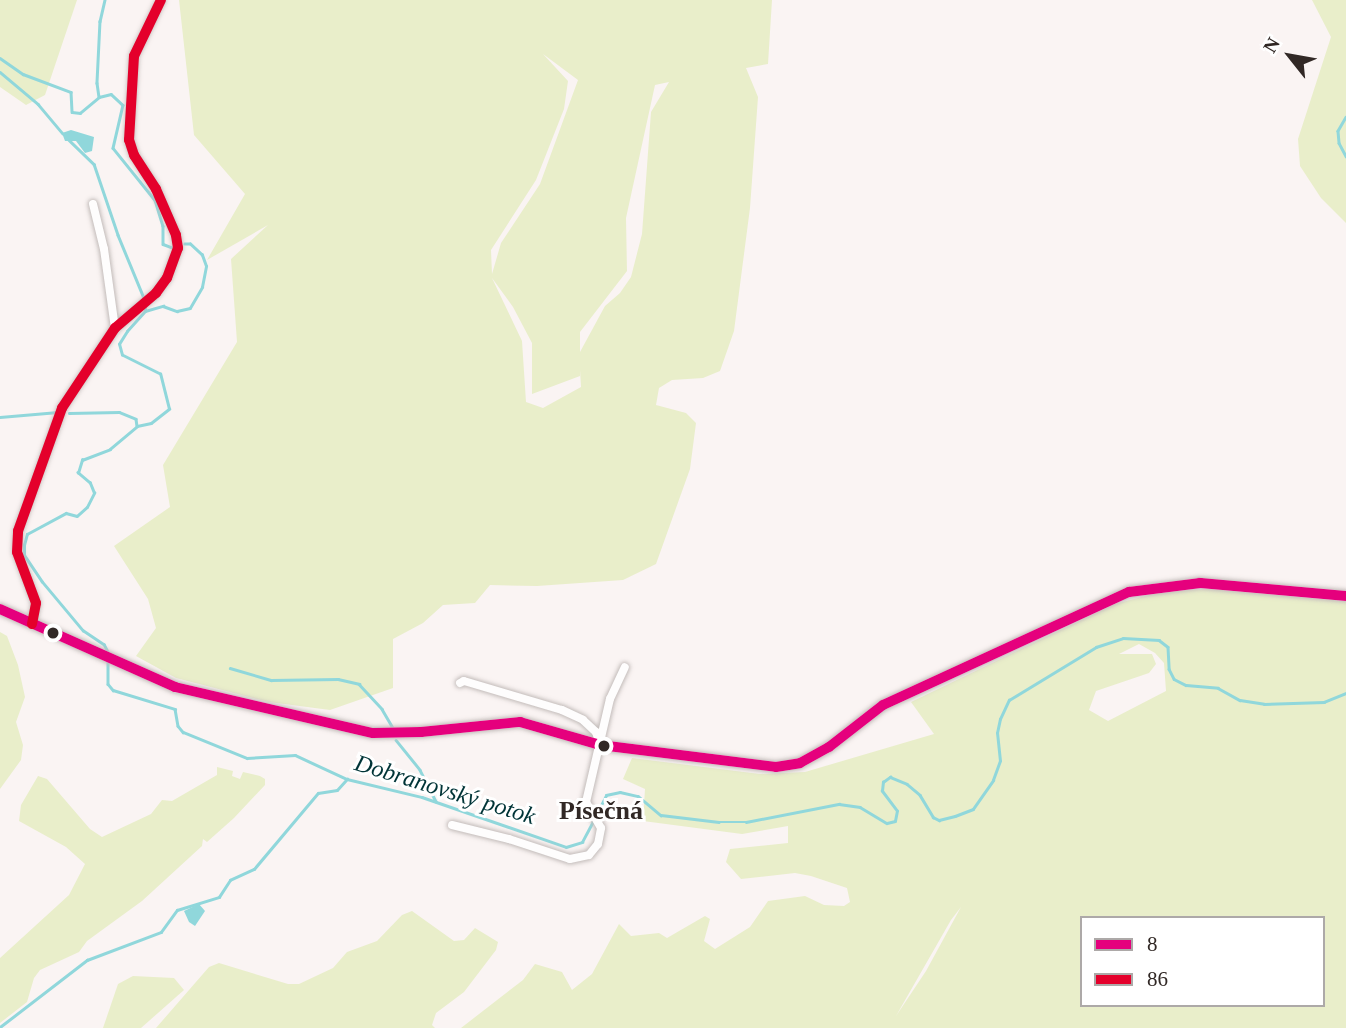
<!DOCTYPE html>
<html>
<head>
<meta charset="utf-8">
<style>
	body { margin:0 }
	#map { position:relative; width:1346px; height:1028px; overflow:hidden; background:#faf4f3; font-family:"Times New Roman",serif }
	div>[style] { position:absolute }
	.green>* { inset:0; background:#e9eeca }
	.water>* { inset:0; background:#90d7db }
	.stream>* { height:2.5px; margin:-1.25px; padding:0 1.25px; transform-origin:1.25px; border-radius:1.25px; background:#90d7db }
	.roads { filter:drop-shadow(0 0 2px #c3bcba) drop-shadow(0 0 2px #c3bcba) }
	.street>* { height:8px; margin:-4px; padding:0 4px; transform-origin:4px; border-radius:4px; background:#fefdfd }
	.secondary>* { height:10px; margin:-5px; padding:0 5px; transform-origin:5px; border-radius:5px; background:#f7f5f2 }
	.bus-1>* { height:10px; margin:-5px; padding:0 5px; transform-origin:5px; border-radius:5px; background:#e5007d }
	.bus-2>* { height:10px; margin:-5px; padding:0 5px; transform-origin:5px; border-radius:5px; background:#e4002b }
	.dots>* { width:19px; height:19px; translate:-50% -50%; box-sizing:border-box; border:4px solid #fff; border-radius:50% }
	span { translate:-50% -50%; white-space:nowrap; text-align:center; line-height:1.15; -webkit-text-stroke:6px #fff; paint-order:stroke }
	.water-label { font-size:24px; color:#003437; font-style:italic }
	.quarter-label { font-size:26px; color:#312825; font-weight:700 }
	.legend { position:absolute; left:1080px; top:916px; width:245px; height:91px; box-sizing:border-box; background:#fff; border:2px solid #ada9a8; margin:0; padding:9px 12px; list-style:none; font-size:21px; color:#312825 }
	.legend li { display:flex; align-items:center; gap:14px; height:35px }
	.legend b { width:35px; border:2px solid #ada9a8 }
	.north { position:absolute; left:1255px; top:21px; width:70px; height:70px; -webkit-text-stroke:5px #fff; paint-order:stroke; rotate:301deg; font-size:19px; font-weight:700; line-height:28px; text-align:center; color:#312825 }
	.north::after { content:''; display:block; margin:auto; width:24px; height:32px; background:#312825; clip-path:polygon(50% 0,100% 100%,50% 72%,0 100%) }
</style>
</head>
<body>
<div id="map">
	<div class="green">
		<div style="clip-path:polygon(0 0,77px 0,45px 95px,26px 105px,0 87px)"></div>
		<div style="clip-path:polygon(evenodd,179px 0,772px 0,768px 64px,746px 68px,758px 97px,750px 208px,734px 331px,720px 371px,703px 378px,672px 380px,659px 388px,656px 405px,686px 413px,696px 423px,690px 469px,656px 564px,623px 580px,537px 586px,490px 585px,475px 603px,443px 605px,423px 623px,393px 639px,393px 688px,330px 710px,269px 702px,176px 678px,136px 656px,156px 628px,148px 599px,114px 546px,170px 507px,163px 465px,237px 342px,231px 259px,268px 225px,207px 260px,245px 194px,194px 135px,179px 0,543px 54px,578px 80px,540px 184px,501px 243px,492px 274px,491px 250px,536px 180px,564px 109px,568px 81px,543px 54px,179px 0,669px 82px,651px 112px,642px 234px,631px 277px,620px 293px,605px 306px,580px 352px,580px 332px,627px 271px,626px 218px,655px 85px,669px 82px,179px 0,492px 278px,513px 307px,532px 343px,532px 394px,580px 376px,580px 370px,581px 387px,543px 408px,526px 402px,522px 341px,492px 278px)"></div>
		<div style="clip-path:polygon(1312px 0,1346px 0,1346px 223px,1321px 198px,1300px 166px,1298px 139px,1331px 37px)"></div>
		<div style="clip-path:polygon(evenodd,1209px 589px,1346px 600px,1346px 1028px,461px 1028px,523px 980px,535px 964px,562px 972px,572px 990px,592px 974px,619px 924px,631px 936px,659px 933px,667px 938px,705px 916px,710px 919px,704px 941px,715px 949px,750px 927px,768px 901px,805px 896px,824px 905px,844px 906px,850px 902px,847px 888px,811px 876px,795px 873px,741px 879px,726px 862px,730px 849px,788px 843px,788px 826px,742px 834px,643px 821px,645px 789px,623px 779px,632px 758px,760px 774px,805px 772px,934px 734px,911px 702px,1115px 604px,1161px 592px,1209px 589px,1139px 644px,1155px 653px,1164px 663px,1166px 691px,1108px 721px,1089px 710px,1096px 691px,1149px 673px,1156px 664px,1152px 654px,1119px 654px,1139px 644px,1209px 589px,961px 907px,926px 971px,896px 1016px,951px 920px,961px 907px,1209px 589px,1082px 918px,1323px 918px,1323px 1005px,1082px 1005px,1082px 918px)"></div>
		<div style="clip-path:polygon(0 632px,7px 636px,18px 665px,25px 697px,16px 722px,23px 745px,21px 760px,0 789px)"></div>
		<div style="clip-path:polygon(217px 767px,233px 771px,232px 776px,240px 779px,243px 772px,260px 776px,265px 779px,265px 785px,234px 818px,207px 842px,203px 839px,202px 846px,142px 901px,87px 941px,79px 952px,40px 970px,34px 978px,27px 1002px,0 1023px,0 958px,69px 895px,85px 864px,66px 847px,19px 821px,21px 805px,38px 776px,47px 779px,90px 829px,102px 837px,151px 814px,162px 800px,172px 801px,217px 775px)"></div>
		<div style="clip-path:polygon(412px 911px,454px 941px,464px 940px,475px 928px,498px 942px,496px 950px,464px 992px,436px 1013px,432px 1025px,435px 1028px,156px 1028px,209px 967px,219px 963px,288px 984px,299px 984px,333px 968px,347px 952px,377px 941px,402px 915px)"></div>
		<div style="clip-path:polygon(133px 976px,174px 978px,184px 990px,141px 1028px,103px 1028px,118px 984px)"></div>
	</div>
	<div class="water">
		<div style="clip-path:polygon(71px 130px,94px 137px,92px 151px,85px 153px,76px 141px,65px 141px,62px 133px)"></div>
		<div style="clip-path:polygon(199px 904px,205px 911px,195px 926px,189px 922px,184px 911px)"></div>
	</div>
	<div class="stream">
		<div style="left:105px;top:0;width:22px;rotate:103deg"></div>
		<div style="left:100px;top:21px;width:62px;rotate:92.8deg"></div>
		<div style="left:97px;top:83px;width:14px;rotate:82deg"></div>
		<div style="left:99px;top:97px;width:12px;rotate:-14deg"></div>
		<div style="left:111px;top:94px;width:16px;rotate:43deg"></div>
		<div style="left:123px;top:105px;width:44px;rotate:103.1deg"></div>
		<div style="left:113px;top:148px;width:67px;rotate:51.1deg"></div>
		<div style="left:155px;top:200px;width:27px;rotate:73deg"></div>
		<div style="left:163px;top:226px;width:18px;rotate:90deg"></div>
		<div style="left:163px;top:244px;width:9px;rotate:21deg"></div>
		<div style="left:0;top:58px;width:28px;rotate:35deg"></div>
		<div style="left:23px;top:74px;width:51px;rotate:20.6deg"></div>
		<div style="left:71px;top:92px;width:20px;rotate:87deg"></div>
		<div style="left:72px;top:112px;width:8px;rotate:7deg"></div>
		<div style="left:80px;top:113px;width:25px;rotate:-40deg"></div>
		<div style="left:0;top:72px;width:50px;rotate:40.1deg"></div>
		<div style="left:38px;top:104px;width:38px;rotate:50deg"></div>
		<div style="left:1346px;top:117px;width:16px;rotate:120deg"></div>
		<div style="left:1338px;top:131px;width:12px;rotate:85deg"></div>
		<div style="left:1339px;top:143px;width:15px;rotate:62deg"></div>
		<div style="left:69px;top:140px;width:35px;rotate:44deg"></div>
		<div style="left:94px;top:164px;width:75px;rotate:71.3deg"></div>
		<div style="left:118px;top:235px;width:68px;rotate:67.6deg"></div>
		<div style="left:145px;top:311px;width:19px;rotate:-16deg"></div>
		<div style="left:163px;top:306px;width:15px;rotate:20deg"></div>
		<div style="left:177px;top:311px;width:13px;rotate:-13deg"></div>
		<div style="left:190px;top:308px;width:24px;rotate:-60deg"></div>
		<div style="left:202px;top:287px;width:21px;rotate:-79deg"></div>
		<div style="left:206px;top:266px;width:12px;rotate:-110deg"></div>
		<div style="left:202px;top:255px;width:16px;rotate:-137deg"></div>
		<div style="left:190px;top:244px;width:5px;rotate:180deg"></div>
		<div style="left:69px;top:413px;width:50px;rotate:-1.1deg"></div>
		<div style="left:119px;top:412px;width:18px;rotate:22deg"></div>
		<div style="left:136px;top:419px;width:7px;rotate:82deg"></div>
		<div style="left:0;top:417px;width:58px;rotate:-4.9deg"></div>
		<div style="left:108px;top:653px;width:9px;rotate:-117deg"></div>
		<div style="left:104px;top:645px;width:25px;rotate:-146deg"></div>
		<div style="left:83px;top:631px;width:64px;rotate:-129.9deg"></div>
		<div style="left:42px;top:582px;width:32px;rotate:-124deg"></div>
		<div style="left:24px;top:555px;width:10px;rotate:-90deg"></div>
		<div style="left:24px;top:545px;width:11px;rotate:-75deg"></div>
		<div style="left:27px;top:534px;width:44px;rotate:-28.3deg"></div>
		<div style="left:66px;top:513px;width:11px;rotate:15deg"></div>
		<div style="left:77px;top:516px;width:13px;rotate:-42deg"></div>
		<div style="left:87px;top:507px;width:16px;rotate:-63deg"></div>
		<div style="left:94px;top:493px;width:11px;rotate:-112deg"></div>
		<div style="left:90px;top:483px;width:16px;rotate:-140deg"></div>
		<div style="left:78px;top:473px;width:14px;rotate:-73deg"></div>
		<div style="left:82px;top:460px;width:30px;rotate:-21deg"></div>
		<div style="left:110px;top:449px;width:35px;rotate:-40deg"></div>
		<div style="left:137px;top:426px;width:14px;rotate:-12deg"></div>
		<div style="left:151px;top:423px;width:23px;rotate:-38deg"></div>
		<div style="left:169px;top:409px;width:36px;rotate:-104deg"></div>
		<div style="left:160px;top:374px;width:42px;rotate:-153.4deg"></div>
		<div style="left:122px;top:355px;width:11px;rotate:-105deg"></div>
		<div style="left:119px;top:344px;width:15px;rotate:-58deg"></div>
		<div style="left:127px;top:331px;width:27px;rotate:-48deg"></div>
		<div style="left:145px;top:311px;width:5px;rotate:-90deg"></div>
		<div style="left:108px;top:660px;width:24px;rotate:90deg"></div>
		<div style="left:108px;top:684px;width:8px;rotate:50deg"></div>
		<div style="left:113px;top:690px;width:65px;rotate:17deg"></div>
		<div style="left:175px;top:709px;width:17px;rotate:80deg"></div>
		<div style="left:178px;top:726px;width:8px;rotate:50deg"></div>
		<div style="left:183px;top:732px;width:69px;rotate:22.1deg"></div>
		<div style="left:247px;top:758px;width:48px;rotate:-3.6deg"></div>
		<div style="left:295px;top:755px;width:57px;rotate:24.8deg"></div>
		<div style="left:347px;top:779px;width:77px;rotate:13.5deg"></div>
		<div style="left:422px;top:797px;width:152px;rotate:19.1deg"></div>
		<div style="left:566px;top:847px;width:17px;rotate:-17deg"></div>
		<div style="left:582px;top:842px;width:24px;rotate:-62deg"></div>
		<div style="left:230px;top:668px;width:43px;rotate:16.3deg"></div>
		<div style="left:271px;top:680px;width:67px;rotate:-0.9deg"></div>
		<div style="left:338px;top:679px;width:22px;rotate:13deg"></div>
		<div style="left:359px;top:684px;width:34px;rotate:47deg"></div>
		<div style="left:382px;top:709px;width:22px;rotate:60deg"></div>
		<div style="left:396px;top:740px;width:38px;rotate:51deg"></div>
		<div style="left:420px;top:770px;width:35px;rotate:63deg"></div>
		<div style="left:596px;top:815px;width:22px;rotate:-63deg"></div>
		<div style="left:606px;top:795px;width:14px;rotate:-12deg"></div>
		<div style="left:620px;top:792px;width:18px;rotate:13deg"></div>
		<div style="left:638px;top:796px;width:30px;rotate:40deg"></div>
		<div style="left:661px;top:815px;width:58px;rotate:6.9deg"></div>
		<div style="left:719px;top:822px;width:27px"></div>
		<div style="left:746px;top:822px;width:95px;rotate:-11deg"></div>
		<div style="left:839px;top:804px;width:21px;rotate:8deg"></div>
		<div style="left:860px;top:807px;width:31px;rotate:31deg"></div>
		<div style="left:887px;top:823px;width:8px;rotate:-14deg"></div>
		<div style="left:895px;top:821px;width:10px;rotate:-79deg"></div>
		<div style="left:897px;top:811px;width:25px;rotate:-127deg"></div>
		<div style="left:882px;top:791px;width:9px;rotate:-84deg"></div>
		<div style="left:883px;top:782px;width:9px;rotate:-36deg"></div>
		<div style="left:890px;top:777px;width:18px;rotate:22deg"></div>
		<div style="left:907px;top:784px;width:17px;rotate:40deg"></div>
		<div style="left:920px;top:795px;width:26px;rotate:59deg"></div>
		<div style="left:933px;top:817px;width:7px;rotate:27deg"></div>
		<div style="left:939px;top:820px;width:16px;rotate:-14deg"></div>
		<div style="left:955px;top:816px;width:19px;rotate:-21deg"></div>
		<div style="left:973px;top:809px;width:35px;rotate:-55deg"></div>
		<div style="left:993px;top:780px;width:20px;rotate:-70deg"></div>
		<div style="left:1000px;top:761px;width:28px;rotate:-96deg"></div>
		<div style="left:997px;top:733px;width:14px;rotate:-78deg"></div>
		<div style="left:1000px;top:719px;width:21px;rotate:-65deg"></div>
		<div style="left:1009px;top:700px;width:102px;rotate:-31.3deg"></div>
		<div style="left:1096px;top:647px;width:28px;rotate:-18deg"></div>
		<div style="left:1123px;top:638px;width:36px;rotate:3deg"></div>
		<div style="left:1159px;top:640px;width:11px;rotate:38deg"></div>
		<div style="left:1168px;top:647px;width:22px;rotate:87deg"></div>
		<div style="left:1169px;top:669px;width:11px;rotate:63deg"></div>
		<div style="left:1174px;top:679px;width:13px;rotate:27deg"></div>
		<div style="left:1186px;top:685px;width:32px;rotate:5deg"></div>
		<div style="left:1218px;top:688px;width:25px;rotate:29deg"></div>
		<div style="left:1240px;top:700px;width:24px;rotate:9deg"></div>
		<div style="left:1264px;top:704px;width:60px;rotate:-1.9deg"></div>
		<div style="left:1324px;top:702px;width:24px;rotate:-22deg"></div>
		<div style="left:0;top:1027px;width:110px;rotate:-37.6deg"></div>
		<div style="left:87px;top:960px;width:79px;rotate:-20.7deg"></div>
		<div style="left:161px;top:932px;width:27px;rotate:-54deg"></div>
		<div style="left:177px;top:910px;width:44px;rotate:-17.2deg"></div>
		<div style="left:219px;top:897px;width:20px;rotate:-57deg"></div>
		<div style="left:230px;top:880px;width:26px;rotate:-25deg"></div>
		<div style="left:254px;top:869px;width:99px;rotate:-49.9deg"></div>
		<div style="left:318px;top:793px;width:19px;rotate:-9deg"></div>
		<div style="left:337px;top:790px;width:15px;rotate:-48deg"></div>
	</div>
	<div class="roads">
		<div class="street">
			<div style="left:93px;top:204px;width:46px;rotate:76.3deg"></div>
			<div style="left:104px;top:249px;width:80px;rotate:82.1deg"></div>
			<div style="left:32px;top:624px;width:21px;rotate:-79deg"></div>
			<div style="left:36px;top:603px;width:54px;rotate:-110.4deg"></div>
			<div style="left:17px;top:552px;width:21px;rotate:-87deg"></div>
			<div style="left:18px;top:531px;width:131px;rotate:-70.3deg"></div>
			<div style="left:62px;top:408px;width:96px;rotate:-56.5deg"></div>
			<div style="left:115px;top:328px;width:54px;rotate:-40.5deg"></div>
			<div style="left:156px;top:293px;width:19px;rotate:-54deg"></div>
			<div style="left:167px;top:278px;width:32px;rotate:-70deg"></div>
			<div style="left:178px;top:248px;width:13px;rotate:-99deg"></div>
			<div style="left:176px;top:235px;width:50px;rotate:-113.5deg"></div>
			<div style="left:156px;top:189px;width:40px;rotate:-122.9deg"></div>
			<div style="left:134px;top:155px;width:16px;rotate:-108deg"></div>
			<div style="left:129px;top:140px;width:84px;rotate:-86.6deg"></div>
			<div style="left:134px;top:56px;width:62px;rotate:-64.3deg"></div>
			<div style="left:460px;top:683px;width:4px;rotate:-27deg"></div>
			<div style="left:464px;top:681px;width:102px;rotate:16.5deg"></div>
			<div style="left:562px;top:710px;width:23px;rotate:25deg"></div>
			<div style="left:583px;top:720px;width:18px;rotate:43deg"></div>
			<div style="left:596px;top:732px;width:10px;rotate:73deg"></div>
			<div style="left:452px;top:825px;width:59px;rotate:13.8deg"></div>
			<div style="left:509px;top:839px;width:64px;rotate:18.2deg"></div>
			<div style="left:570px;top:859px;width:19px;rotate:-12deg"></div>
			<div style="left:589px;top:855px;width:14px;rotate:-51deg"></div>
			<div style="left:598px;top:844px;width:16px;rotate:-79deg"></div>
			<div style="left:601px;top:828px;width:30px;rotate:-120deg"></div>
			<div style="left:586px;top:802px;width:106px;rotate:-76.9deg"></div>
			<div style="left:610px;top:699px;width:35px;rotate:-65deg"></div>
		</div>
		<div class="secondary">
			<div style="left:0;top:609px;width:192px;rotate:24deg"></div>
			<div style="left:175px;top:687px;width:203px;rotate:13.1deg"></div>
			<div style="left:373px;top:733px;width:48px;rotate:-1.2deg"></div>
			<div style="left:421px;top:732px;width:100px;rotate:-5.8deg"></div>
			<div style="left:520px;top:722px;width:83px;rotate:16deg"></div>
			<div style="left:600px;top:745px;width:177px;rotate:7.1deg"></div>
			<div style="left:776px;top:767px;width:24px;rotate:-9deg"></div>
			<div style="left:800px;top:763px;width:33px;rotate:-29deg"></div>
			<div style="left:829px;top:747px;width:68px;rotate:-37.9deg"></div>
			<div style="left:883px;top:705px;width:271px;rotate:-24.7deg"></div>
			<div style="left:1129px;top:592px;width:72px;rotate:-7.2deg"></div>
			<div style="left:1200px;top:583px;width:147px;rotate:5.1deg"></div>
		</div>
	</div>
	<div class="bus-1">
		<div style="left:0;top:609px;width:192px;rotate:24deg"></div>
		<div style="left:175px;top:687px;width:203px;rotate:13.1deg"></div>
		<div style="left:373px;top:733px;width:48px;rotate:-1.2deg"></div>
		<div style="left:421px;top:732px;width:100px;rotate:-5.8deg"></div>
		<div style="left:520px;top:722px;width:83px;rotate:16deg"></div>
		<div style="left:600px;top:745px;width:177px;rotate:7.1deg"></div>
		<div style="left:776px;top:767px;width:24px;rotate:-9deg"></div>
		<div style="left:800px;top:763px;width:33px;rotate:-29deg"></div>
		<div style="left:829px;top:747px;width:68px;rotate:-37.9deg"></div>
		<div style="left:883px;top:705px;width:271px;rotate:-24.7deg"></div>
		<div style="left:1129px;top:592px;width:72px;rotate:-7.2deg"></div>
		<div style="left:1200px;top:583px;width:147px;rotate:5.1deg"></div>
	</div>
	<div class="bus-2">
		<div style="left:32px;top:624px;width:21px;rotate:-79deg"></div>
		<div style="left:36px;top:603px;width:54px;rotate:-110.4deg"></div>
		<div style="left:17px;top:552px;width:21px;rotate:-87deg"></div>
		<div style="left:18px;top:531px;width:131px;rotate:-70.3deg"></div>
		<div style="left:62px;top:408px;width:96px;rotate:-56.5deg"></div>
		<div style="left:115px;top:328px;width:54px;rotate:-40.5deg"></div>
		<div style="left:156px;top:293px;width:19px;rotate:-54deg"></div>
		<div style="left:167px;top:278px;width:32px;rotate:-70deg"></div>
		<div style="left:178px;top:248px;width:13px;rotate:-99deg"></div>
		<div style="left:176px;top:235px;width:50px;rotate:-113.5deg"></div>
		<div style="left:156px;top:189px;width:40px;rotate:-122.9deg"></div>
		<div style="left:134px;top:155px;width:16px;rotate:-108deg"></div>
		<div style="left:129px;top:140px;width:84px;rotate:-86.6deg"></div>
		<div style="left:134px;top:56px;width:62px;rotate:-64.3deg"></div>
	</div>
	<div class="dots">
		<div style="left:53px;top:633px;background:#312825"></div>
		<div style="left:604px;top:746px;background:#312825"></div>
	</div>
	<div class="water-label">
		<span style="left:445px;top:790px;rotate:17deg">Dobranovský potok</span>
	</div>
	<div class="quarter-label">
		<span style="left:601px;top:811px">Písečná</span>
	</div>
	<ul class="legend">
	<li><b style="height:9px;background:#e5007d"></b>8</li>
	<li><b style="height:9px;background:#e4002b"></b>86</li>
	</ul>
	<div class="north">N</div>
</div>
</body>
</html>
